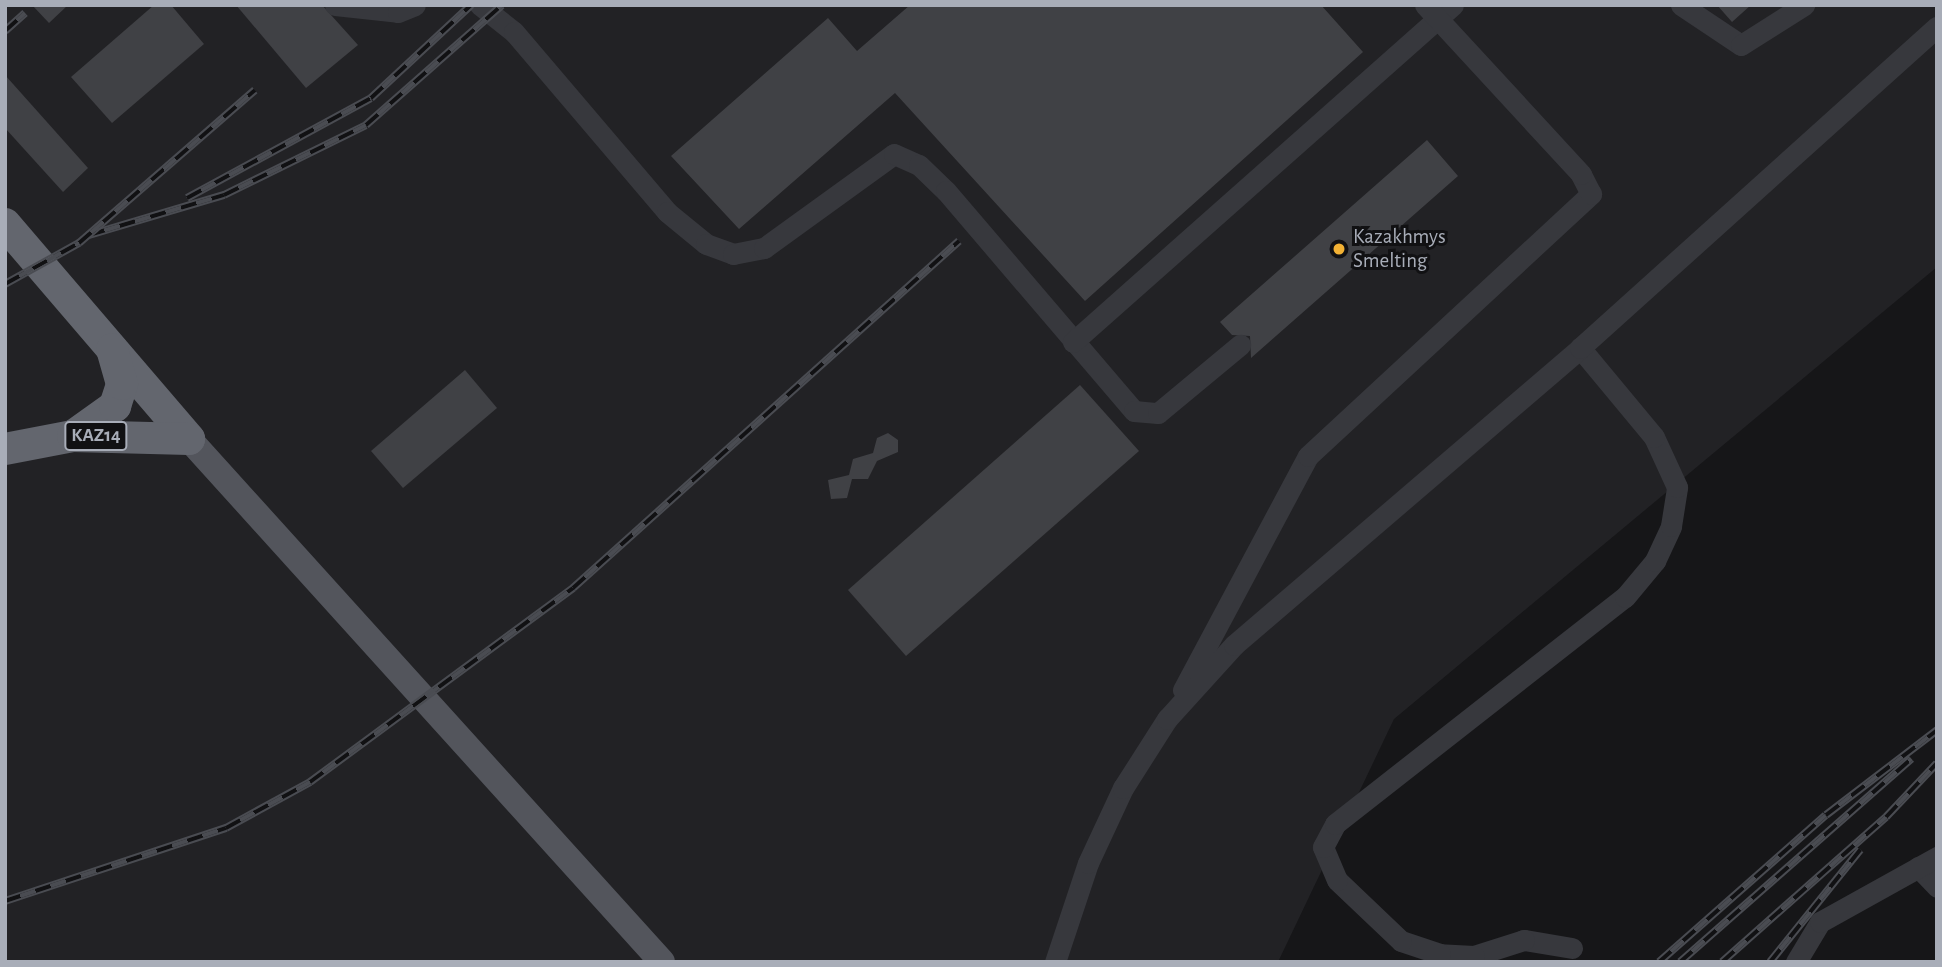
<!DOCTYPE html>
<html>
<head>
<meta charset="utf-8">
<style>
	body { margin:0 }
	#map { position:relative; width:1942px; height:967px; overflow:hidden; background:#161618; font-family:"Alegreya Sans",sans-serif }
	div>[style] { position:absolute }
	.built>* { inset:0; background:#222225 }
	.building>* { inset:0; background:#404145 }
	.minor>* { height:21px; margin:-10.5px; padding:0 10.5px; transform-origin:10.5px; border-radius:10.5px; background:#37383d }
	.major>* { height:26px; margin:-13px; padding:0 13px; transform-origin:13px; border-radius:13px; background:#53555c }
	.highway>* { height:32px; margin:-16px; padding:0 16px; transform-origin:16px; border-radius:16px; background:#63666e }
	.rail>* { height:8px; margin-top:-4px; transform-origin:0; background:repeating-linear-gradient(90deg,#111113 0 16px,#4a4c52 0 32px); box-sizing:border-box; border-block:2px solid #4a4c52 }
	.dots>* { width:19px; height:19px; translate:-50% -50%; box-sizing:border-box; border:4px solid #111113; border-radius:50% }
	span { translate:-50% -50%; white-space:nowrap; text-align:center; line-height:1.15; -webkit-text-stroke:6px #111113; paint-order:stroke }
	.shield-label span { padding:2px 5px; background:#111113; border:2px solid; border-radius:5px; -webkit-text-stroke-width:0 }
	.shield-label { font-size:19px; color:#a8adb8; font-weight:700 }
	.poi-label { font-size:21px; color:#a8adb8 }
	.left { translate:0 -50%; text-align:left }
	.frame { position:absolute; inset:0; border:7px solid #a8adb8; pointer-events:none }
</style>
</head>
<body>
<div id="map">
	<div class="built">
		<div style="clip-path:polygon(5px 5px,1937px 5px,1937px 267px,1394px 719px,1278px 962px,5px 962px)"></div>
	</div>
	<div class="building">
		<div style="clip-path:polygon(32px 5px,68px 5px,49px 23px)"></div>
		<div style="clip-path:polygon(154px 5px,171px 5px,204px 44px,112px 123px,71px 77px)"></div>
		<div style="clip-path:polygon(236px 5px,322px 5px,358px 45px,306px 88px)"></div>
		<div style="clip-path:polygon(910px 5px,1321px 5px,1363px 52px,1085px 301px,895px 93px,739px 229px,671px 156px,828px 18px,857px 51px)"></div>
		<div style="clip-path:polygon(1717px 5px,1751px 5px,1732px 22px)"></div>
		<div style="clip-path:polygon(5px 75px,88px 168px,63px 192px,5px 128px)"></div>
		<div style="clip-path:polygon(1427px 140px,1458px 176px,1251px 358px,1250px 336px,1232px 335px,1220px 322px)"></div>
		<div style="clip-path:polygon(465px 370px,497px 408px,403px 488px,371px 451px)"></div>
		<div style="clip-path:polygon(1080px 385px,1139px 451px,906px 656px,848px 590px)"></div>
		<div style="clip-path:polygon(888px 433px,898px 440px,898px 452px,877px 461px,868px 479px,852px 479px,847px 498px,831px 499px,828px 480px,849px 475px,853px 459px,873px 453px,877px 438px)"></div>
	</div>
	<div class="minor">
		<div style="left:335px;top:5px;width:63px;rotate:6.3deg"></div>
		<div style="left:398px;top:12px;width:18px;rotate:-22deg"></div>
		<div style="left:480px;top:5px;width:43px;rotate:38.5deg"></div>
		<div style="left:514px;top:32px;width:236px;rotate:49.6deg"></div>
		<div style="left:667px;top:212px;width:50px;rotate:39.4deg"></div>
		<div style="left:706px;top:244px;width:29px;rotate:20deg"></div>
		<div style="left:733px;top:254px;width:32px;rotate:-11deg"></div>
		<div style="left:764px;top:248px;width:160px;rotate:-35.9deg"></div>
		<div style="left:894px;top:154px;width:27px;rotate:24deg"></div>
		<div style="left:919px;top:165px;width:37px;rotate:44deg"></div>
		<div style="left:946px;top:191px;width:289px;rotate:49.5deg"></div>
		<div style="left:1134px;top:411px;width:24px;rotate:5deg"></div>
		<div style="left:1158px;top:413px;width:107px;rotate:-39.7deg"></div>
		<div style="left:1681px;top:5px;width:72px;rotate:33.7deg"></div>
		<div style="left:1741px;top:45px;width:75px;rotate:-32.4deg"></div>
		<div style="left:1073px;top:342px;width:508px;rotate:-41.57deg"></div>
		<div style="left:1183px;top:690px;width:265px;rotate:-61.9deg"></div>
		<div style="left:1308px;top:456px;width:386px;rotate:-42.8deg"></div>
		<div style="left:1591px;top:194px;width:22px;rotate:-117deg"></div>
		<div style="left:1581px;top:174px;width:230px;rotate:-132.7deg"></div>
		<div style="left:1918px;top:867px;width:28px;rotate:46deg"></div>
		<div style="left:1572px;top:948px;width:49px;rotate:-170.5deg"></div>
		<div style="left:1524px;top:940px;width:52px;rotate:162.3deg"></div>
		<div style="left:1474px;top:956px;width:34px;rotate:-177deg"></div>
		<div style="left:1440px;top:954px;width:41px;rotate:-161.6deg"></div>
		<div style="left:1401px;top:941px;width:88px;rotate:-136.4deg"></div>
		<div style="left:1337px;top:880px;width:36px;rotate:-113deg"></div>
		<div style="left:1323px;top:847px;width:26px;rotate:-62deg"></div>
		<div style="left:1335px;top:824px;width:368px;rotate:-38.1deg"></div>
		<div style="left:1625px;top:597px;width:47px;rotate:-50.2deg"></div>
		<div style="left:1655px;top:561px;width:38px;rotate:-65deg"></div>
		<div style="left:1671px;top:526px;width:39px;rotate:-81deg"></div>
		<div style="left:1677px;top:487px;width:55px;rotate:-114.7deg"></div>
		<div style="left:1654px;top:437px;width:116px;rotate:-129.7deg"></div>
		<div style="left:1055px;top:962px;width:104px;rotate:-71.6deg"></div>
		<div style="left:1088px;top:863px;width:83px;rotate:-65deg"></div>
		<div style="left:1123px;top:788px;width:82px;rotate:-57.5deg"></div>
		<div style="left:1167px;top:719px;width:100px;rotate:-47.8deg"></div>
		<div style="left:1234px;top:645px;width:456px;rotate:-40.6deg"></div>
		<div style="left:1580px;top:348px;width:480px;rotate:-42deg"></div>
		<div style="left:1796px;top:962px;width:47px;rotate:-59deg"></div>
		<div style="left:1820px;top:922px;width:134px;rotate:-29.1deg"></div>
	</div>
	<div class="major">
		<div style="left:189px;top:439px;width:705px;rotate:47.87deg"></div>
	</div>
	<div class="highway">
		<div style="left:5px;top:224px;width:283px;rotate:49.4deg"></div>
		<div style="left:73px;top:436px;width:52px;rotate:-35.5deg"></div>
		<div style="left:115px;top:406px;width:23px;rotate:-72deg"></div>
		<div style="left:122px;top:384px;width:36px;rotate:-106deg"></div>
		<div style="left:5px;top:449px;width:69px;rotate:-10.8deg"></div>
		<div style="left:73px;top:436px;width:116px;rotate:1.5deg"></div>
	</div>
	<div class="rail">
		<div style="left:5px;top:31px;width:27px;rotate:-42deg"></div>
		<div style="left:187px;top:198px;width:209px;rotate:-28.5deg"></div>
		<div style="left:371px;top:98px;width:137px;rotate:-42.9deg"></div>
		<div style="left:89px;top:235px;width:141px;rotate:-16.5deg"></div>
		<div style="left:224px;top:195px;width:158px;rotate:-26.2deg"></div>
		<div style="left:366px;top:125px;width:181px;rotate:-41.4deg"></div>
		<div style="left:5px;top:284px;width:85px;rotate:-29deg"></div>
		<div style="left:79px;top:243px;width:233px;rotate:-41deg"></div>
		<div style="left:5px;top:901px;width:233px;rotate:-18.3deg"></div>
		<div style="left:226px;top:828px;width:96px;rotate:-28.7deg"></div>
		<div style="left:310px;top:782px;width:327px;rotate:-36.4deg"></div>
		<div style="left:573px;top:588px;width:519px;rotate:-41.95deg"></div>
		<div style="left:1659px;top:962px;width:222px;rotate:-41.4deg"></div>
		<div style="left:1826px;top:815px;width:140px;rotate:-37.4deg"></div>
		<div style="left:1680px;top:962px;width:308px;rotate:-41.3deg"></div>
		<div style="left:1722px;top:962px;width:219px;rotate:-41.5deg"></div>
		<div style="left:1886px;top:817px;width:74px;rotate:-46.6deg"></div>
		<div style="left:1770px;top:962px;width:144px;rotate:-51.2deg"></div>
	</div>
	<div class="dots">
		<div style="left:1339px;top:249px;background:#f2b134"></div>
	</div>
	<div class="shield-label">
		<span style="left:96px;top:436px">KAZ14</span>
	</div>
	<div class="poi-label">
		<span class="left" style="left:1353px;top:249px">Kazakhmys<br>Smelting</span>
	</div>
	<div class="frame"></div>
</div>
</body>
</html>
